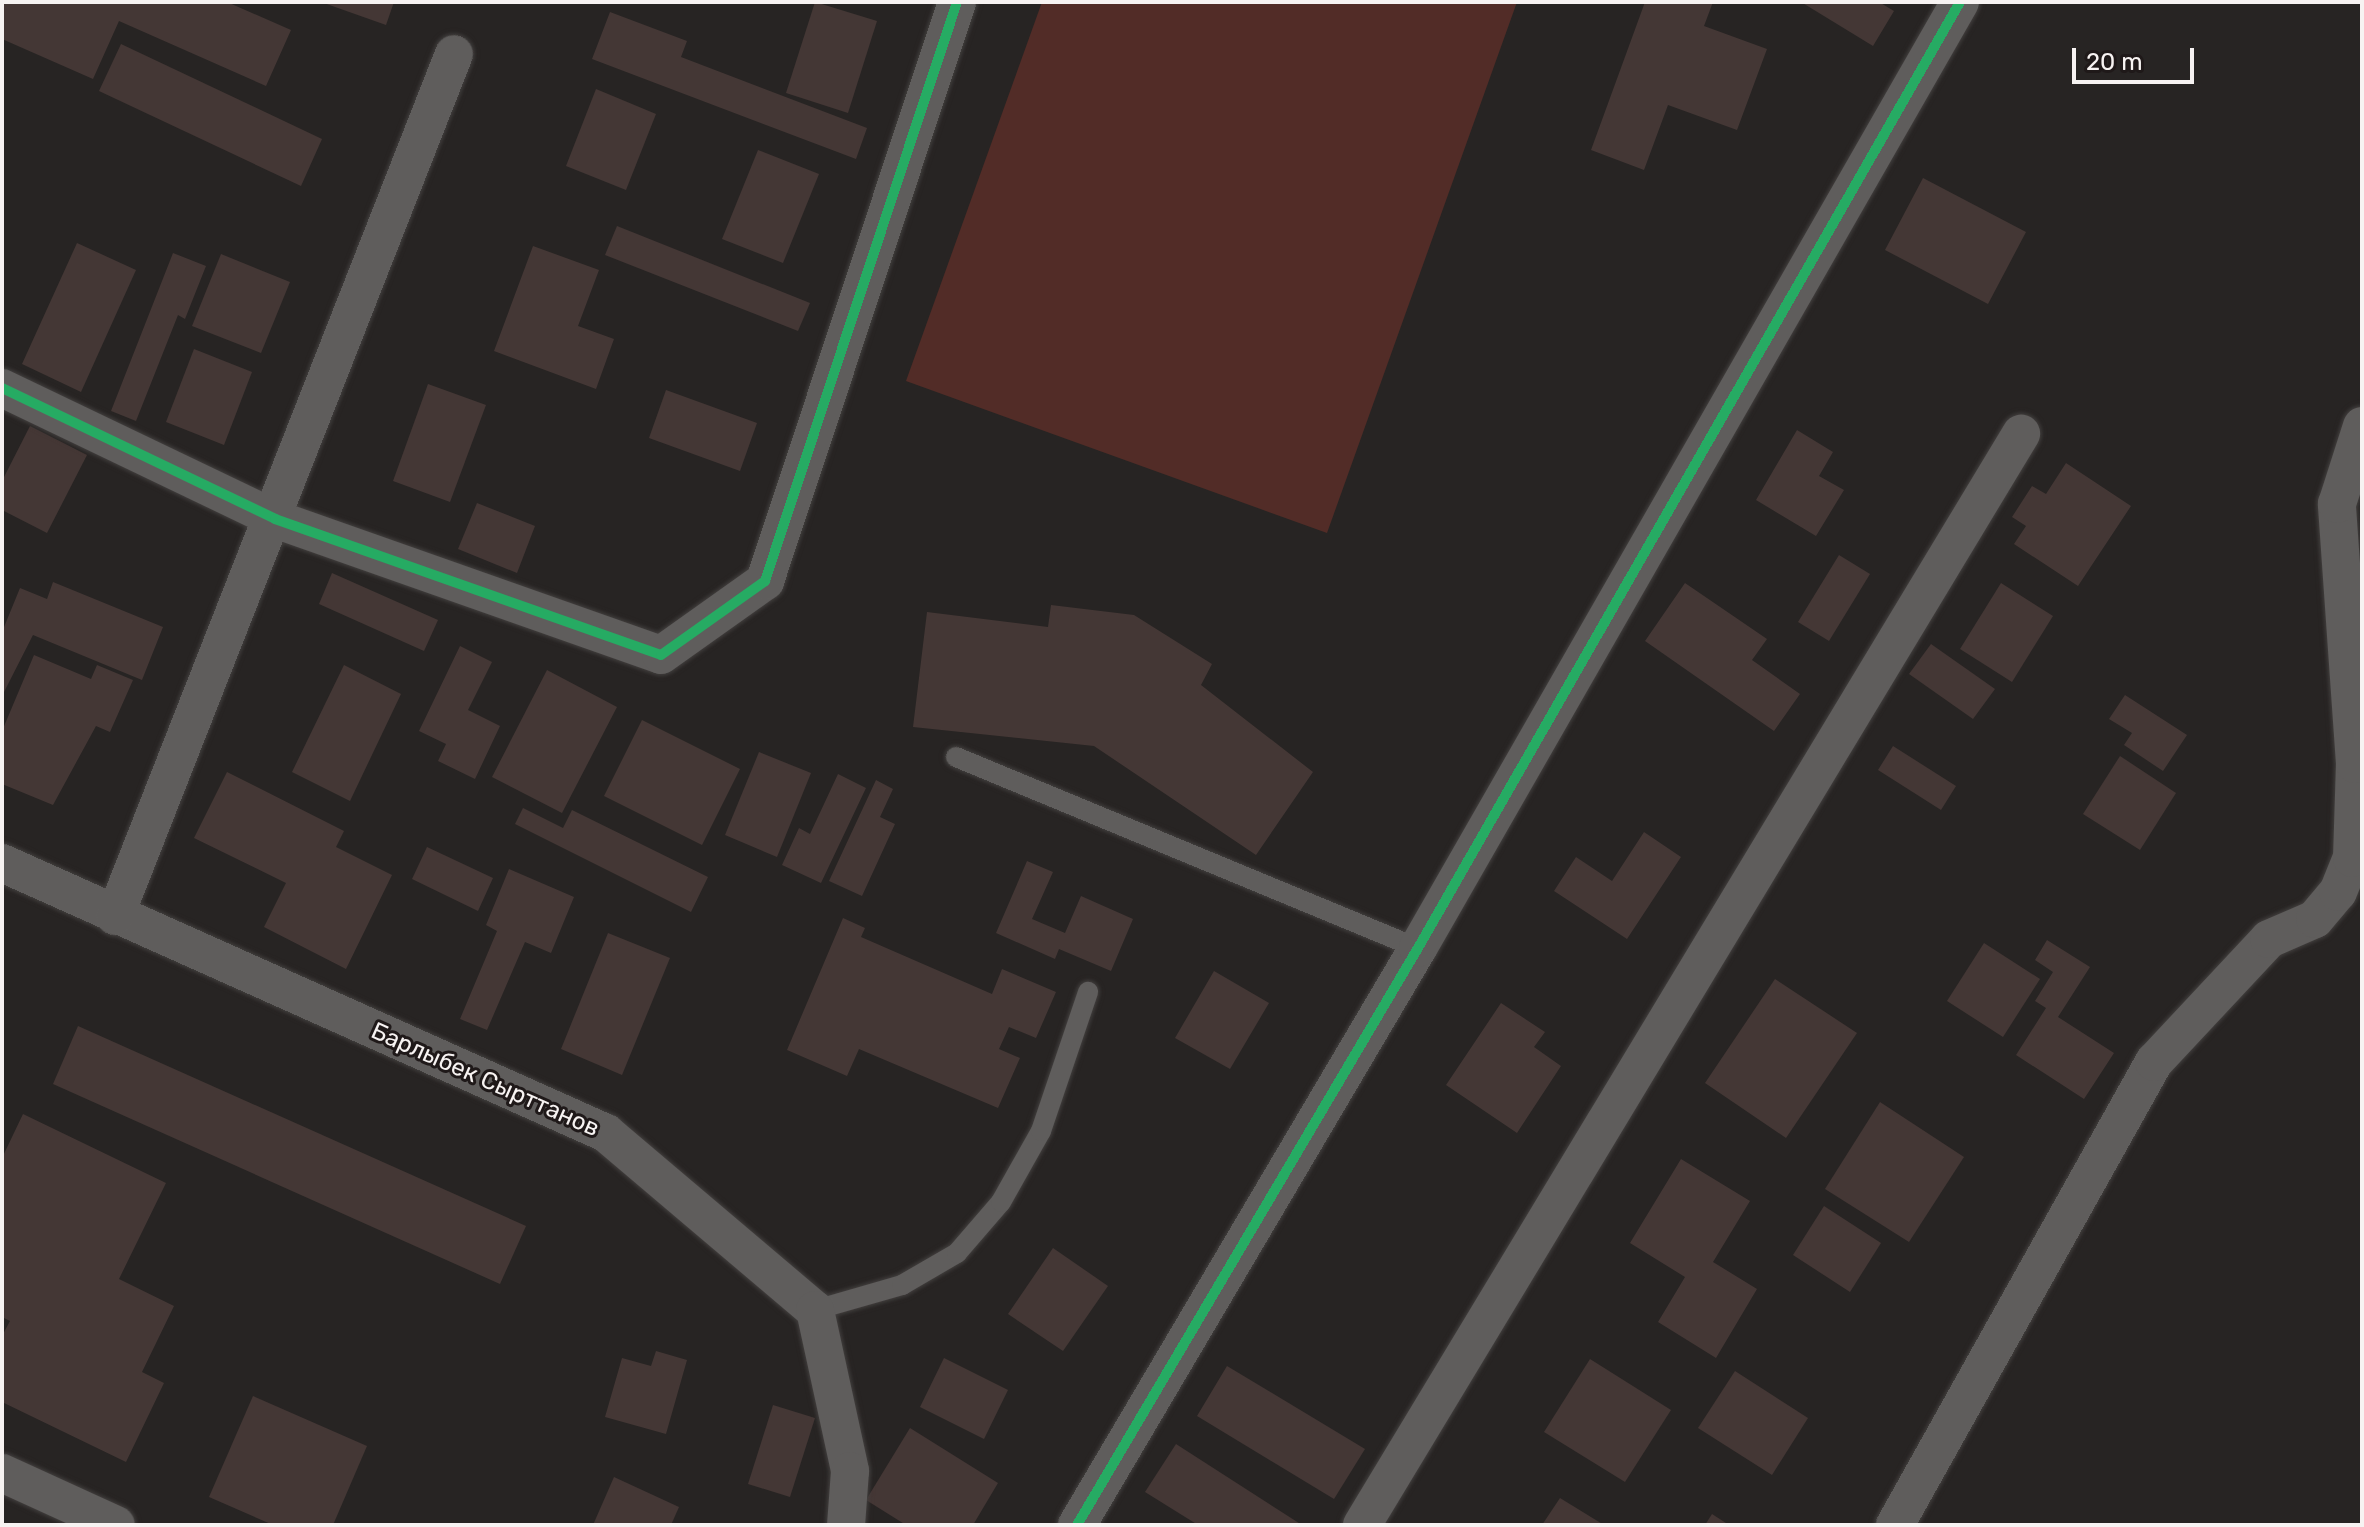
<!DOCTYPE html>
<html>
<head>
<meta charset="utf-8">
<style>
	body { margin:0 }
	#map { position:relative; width:2364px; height:1527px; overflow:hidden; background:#272423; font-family:Rubik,sans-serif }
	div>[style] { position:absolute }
	.green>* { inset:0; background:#522c27 }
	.building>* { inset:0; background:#443735 }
	.roads { filter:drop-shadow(0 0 2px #423f3e) drop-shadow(0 0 2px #423f3e) }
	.service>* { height:20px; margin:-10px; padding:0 10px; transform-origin:10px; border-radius:10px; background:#5f5d5c }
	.minor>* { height:38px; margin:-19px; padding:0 19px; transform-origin:19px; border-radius:19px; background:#5f5d5c }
	.cycleway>* { height:10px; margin:-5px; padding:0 5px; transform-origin:5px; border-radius:5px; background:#26ab63 }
	span { translate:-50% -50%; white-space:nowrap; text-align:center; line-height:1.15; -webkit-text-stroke:6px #1f1919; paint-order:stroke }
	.street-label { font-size:24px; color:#f7f3f2 }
	.frame { position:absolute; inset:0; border:4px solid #f7f3f2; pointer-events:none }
	.scale { position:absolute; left:2072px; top:48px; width:122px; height:36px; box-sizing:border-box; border:4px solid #f7f3f2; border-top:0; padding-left:10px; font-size:24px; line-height:28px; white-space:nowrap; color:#f7f3f2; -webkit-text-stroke:6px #1f1919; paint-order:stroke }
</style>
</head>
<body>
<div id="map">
	<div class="green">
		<div style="clip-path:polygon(1042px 2px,1517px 2px,1327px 533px,906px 381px)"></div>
	</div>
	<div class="building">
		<div style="clip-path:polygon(2px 2px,227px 2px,291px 30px,266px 86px,119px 21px,93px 79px,2px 39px)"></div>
		<div style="clip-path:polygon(321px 2px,394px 2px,386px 25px)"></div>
		<div style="clip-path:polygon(815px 2px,877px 21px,848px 113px,786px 93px)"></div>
		<div style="clip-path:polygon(1645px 2px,1713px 2px,1704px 26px,1767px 49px,1737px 130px,1668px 105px,1644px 170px,1591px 150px)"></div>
		<div style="clip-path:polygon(1801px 2px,1879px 2px,1894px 11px,1873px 46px)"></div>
		<div style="clip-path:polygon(610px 12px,687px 41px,681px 57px,867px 128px,856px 159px,592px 59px)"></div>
		<div style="clip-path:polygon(121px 44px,322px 139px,301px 186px,99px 91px)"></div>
		<div style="clip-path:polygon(596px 89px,656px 114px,626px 190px,566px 166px)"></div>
		<div style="clip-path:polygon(758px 150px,819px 174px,783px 263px,722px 239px)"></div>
		<div style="clip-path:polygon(1923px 178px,2026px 232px,1988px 304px,1885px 250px)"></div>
		<div style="clip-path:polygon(617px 226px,810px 303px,798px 331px,605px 255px)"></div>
		<div style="clip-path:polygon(77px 243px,136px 270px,81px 392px,22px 364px)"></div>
		<div style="clip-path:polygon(533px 246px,599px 270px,578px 326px,614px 339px,596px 389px,494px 351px)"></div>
		<div style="clip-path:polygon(173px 253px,206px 266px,185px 319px,178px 315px,136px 421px,111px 411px)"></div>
		<div style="clip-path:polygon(221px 254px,290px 282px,261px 353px,192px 326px)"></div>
		<div style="clip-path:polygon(194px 349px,252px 372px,224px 445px,166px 422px)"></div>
		<div style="clip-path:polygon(428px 384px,486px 405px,450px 502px,393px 481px)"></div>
		<div style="clip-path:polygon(666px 390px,757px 423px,740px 471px,649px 438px)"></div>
		<div style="clip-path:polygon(30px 426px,87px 455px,47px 533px,2px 510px,2px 481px)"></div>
		<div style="clip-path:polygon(1797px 430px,1833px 452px,1819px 476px,1844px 490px,1816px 536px,1756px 500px)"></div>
		<div style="clip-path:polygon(2066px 463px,2131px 506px,2078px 586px,2014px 544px,2026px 526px,2012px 517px,2032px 486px,2046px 494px)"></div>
		<div style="clip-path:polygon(477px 503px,535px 526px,517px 573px,458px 549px)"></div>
		<div style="clip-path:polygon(1839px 555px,1870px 574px,1829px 641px,1798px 622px)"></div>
		<div style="clip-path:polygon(332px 573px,438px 620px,424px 651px,319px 604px)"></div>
		<div style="clip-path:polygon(53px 582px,163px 627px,142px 680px,33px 635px,2px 696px,2px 632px,20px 588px,47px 599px)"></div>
		<div style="clip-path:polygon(1685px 583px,1767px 639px,1752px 660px,1800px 694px,1774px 731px,1645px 641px)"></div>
		<div style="clip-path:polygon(2001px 583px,2053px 616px,2012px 682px,1960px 649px)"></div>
		<div style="clip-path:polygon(1051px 605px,1134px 615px,1212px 664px,1201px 685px,1313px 772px,1256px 855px,1094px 746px,913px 727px,927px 612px,1048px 627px)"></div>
		<div style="clip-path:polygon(1931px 644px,1995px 689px,1973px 719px,1909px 674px)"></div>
		<div style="clip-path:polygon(460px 646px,492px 662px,468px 710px,500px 726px,475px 779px,438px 761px,446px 744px,419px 731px)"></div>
		<div style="clip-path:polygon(34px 655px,91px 679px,97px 665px,133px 680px,110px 732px,96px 726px,53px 805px,2px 784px,2px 731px)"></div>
		<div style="clip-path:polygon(344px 665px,401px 694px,350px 801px,292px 772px)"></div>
		<div style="clip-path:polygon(547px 670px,617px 707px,562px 813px,492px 777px)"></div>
		<div style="clip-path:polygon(2125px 695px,2187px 735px,2163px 771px,2124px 745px,2132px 733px,2109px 719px)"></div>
		<div style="clip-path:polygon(642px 720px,740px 769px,702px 845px,604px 796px)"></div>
		<div style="clip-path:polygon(1893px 746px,1956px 786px,1941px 810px,1878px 770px)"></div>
		<div style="clip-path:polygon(759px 752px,811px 773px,777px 857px,725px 835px)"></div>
		<div style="clip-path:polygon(2120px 756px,2176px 793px,2140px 850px,2083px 814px)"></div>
		<div style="clip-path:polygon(227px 772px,344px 831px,336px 847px,392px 875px,346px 969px,264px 927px,286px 883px,194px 838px)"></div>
		<div style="clip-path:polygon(838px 774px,866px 788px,821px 883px,782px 865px,799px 828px,810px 834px)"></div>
		<div style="clip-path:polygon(876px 780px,893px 789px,880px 817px,895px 824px,862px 896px,829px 881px)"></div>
		<div style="clip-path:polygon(523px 808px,563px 828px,572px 810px,708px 877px,691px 912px,515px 824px)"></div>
		<div style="clip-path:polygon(1644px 832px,1681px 857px,1627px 939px,1554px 891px,1576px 857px,1612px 881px)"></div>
		<div style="clip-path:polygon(427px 847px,493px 878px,478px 911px,412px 879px)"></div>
		<div style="clip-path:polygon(1027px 861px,1053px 872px,1032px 919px,1065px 933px,1081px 896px,1133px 919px,1111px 971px,1059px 949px,1055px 959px,996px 933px)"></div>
		<div style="clip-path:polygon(509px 869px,574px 897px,551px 953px,525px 942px,487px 1030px,460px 1019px,497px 931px,486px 925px)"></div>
		<div style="clip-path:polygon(843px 918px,865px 928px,861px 937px,992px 994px,1002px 969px,1056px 992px,1036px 1038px,1009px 1027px,999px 1049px,1020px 1058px,998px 1108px,859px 1049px,847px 1076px,787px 1050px)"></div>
		<div style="clip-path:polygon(608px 933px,670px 958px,622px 1075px,561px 1049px)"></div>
		<div style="clip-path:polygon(2047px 940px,2090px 967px,2058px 1017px,2114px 1053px,2084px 1099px,2016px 1055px,2046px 1008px,2035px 1001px,2053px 972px,2035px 960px)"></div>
		<div style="clip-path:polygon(1984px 943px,2040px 979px,2003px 1037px,1947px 1001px)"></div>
		<div style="clip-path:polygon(1214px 971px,1269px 1003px,1230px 1069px,1175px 1038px)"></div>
		<div style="clip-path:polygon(1775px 979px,1857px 1033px,1786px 1138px,1705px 1083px)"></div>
		<div style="clip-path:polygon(1501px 1003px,1545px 1032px,1534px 1047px,1561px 1066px,1517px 1133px,1446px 1085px)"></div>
		<div style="clip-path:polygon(78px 1026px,526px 1226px,500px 1284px,53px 1084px)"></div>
		<div style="clip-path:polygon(1880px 1102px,1964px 1157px,1909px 1242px,1825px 1189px)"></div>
		<div style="clip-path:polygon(23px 1114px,166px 1183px,119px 1279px,174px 1306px,142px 1372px,164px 1383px,126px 1462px,2px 1402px,2px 1336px,10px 1321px,2px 1317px,2px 1158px)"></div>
		<div style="clip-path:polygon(1681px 1159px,1750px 1201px,1713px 1262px,1757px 1289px,1716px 1358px,1658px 1322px,1685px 1277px,1630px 1243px)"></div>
		<div style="clip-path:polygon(1824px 1206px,1881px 1243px,1850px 1292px,1793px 1255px)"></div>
		<div style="clip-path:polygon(1053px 1248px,1108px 1286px,1063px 1351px,1008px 1314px)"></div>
		<div style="clip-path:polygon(656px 1351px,687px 1360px,666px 1434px,605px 1417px,622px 1358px,651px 1366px)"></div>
		<div style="clip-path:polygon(944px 1358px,1008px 1390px,984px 1439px,920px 1407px)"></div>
		<div style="clip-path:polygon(1590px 1359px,1671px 1410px,1625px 1482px,1544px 1432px)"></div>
		<div style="clip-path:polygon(1227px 1366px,1365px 1449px,1334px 1499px,1197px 1416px)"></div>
		<div style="clip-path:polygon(1735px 1371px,1808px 1418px,1772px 1475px,1698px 1428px)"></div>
		<div style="clip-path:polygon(253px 1396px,367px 1446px,333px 1525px,273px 1525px,209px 1497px)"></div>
		<div style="clip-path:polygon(773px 1405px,815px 1418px,790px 1497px,748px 1484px)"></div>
		<div style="clip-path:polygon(910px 1428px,998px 1483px,973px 1525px,906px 1525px,866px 1500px)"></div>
		<div style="clip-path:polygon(1176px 1444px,1302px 1525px,1198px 1525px,1145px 1492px)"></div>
		<div style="clip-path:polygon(614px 1477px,679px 1507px,671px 1525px,593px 1525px)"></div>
		<div style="clip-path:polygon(1560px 1498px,1604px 1525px,1542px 1525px)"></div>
		<div style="clip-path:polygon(1712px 1514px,1729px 1525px,1705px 1525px)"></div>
	</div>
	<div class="roads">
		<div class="service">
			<div style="left:956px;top:757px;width:500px;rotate:22.5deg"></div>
			<div style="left:815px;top:1310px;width:91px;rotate:-16deg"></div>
			<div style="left:902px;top:1285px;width:64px;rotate:-30.2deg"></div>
			<div style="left:957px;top:1253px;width:67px;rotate:-49.2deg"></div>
			<div style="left:1001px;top:1202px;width:81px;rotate:-60.6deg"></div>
			<div style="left:1041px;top:1131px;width:147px;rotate:-71.3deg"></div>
		</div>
		<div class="minor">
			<div style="left:2px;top:388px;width:303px;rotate:25.6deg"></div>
			<div style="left:275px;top:519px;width:409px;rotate:19.4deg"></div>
			<div style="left:661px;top:655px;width:128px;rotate:-35.4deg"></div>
			<div style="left:765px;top:581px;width:610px;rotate:-71.65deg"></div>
			<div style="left:2px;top:863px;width:662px;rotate:24.09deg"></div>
			<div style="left:606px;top:1133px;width:274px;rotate:40.3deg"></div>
			<div style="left:815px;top:1310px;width:165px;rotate:77.7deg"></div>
			<div style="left:850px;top:1471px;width:54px;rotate:94.2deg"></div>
			<div style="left:115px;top:916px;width:926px;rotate:-68.53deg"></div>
			<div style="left:2px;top:1473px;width:125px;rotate:24.5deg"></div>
			<div style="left:1077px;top:1525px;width:670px;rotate:-59.42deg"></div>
			<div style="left:1418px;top:948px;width:1090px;rotate:-60.19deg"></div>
			<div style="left:1362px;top:1525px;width:1275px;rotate:-58.87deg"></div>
			<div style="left:1895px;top:1525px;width:531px;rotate:-60.78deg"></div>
			<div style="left:2154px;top:1062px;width:168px;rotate:-46.9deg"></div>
			<div style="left:2269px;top:939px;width:50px;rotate:-23.5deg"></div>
			<div style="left:2315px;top:919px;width:35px;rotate:-50deg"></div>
			<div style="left:2338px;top:892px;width:37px;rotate:-68deg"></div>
			<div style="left:2352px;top:858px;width:94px;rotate:-88.2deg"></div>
			<div style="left:2355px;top:764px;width:261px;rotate:-94deg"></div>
			<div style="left:2337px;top:504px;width:82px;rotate:-72.2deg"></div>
		</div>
	</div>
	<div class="cycleway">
		<div style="left:2px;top:388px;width:303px;rotate:25.6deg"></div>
		<div style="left:275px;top:519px;width:409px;rotate:19.4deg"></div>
		<div style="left:661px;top:655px;width:128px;rotate:-35.4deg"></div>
		<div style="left:765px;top:581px;width:610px;rotate:-71.65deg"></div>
		<div style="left:1077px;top:1525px;width:670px;rotate:-59.42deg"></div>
		<div style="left:1418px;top:948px;width:1090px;rotate:-60.19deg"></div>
	</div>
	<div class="street-label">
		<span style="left:485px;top:1080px;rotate:24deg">Барлыбек Сырттанов</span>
	</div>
	<div class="frame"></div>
	<div class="scale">20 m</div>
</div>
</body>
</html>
